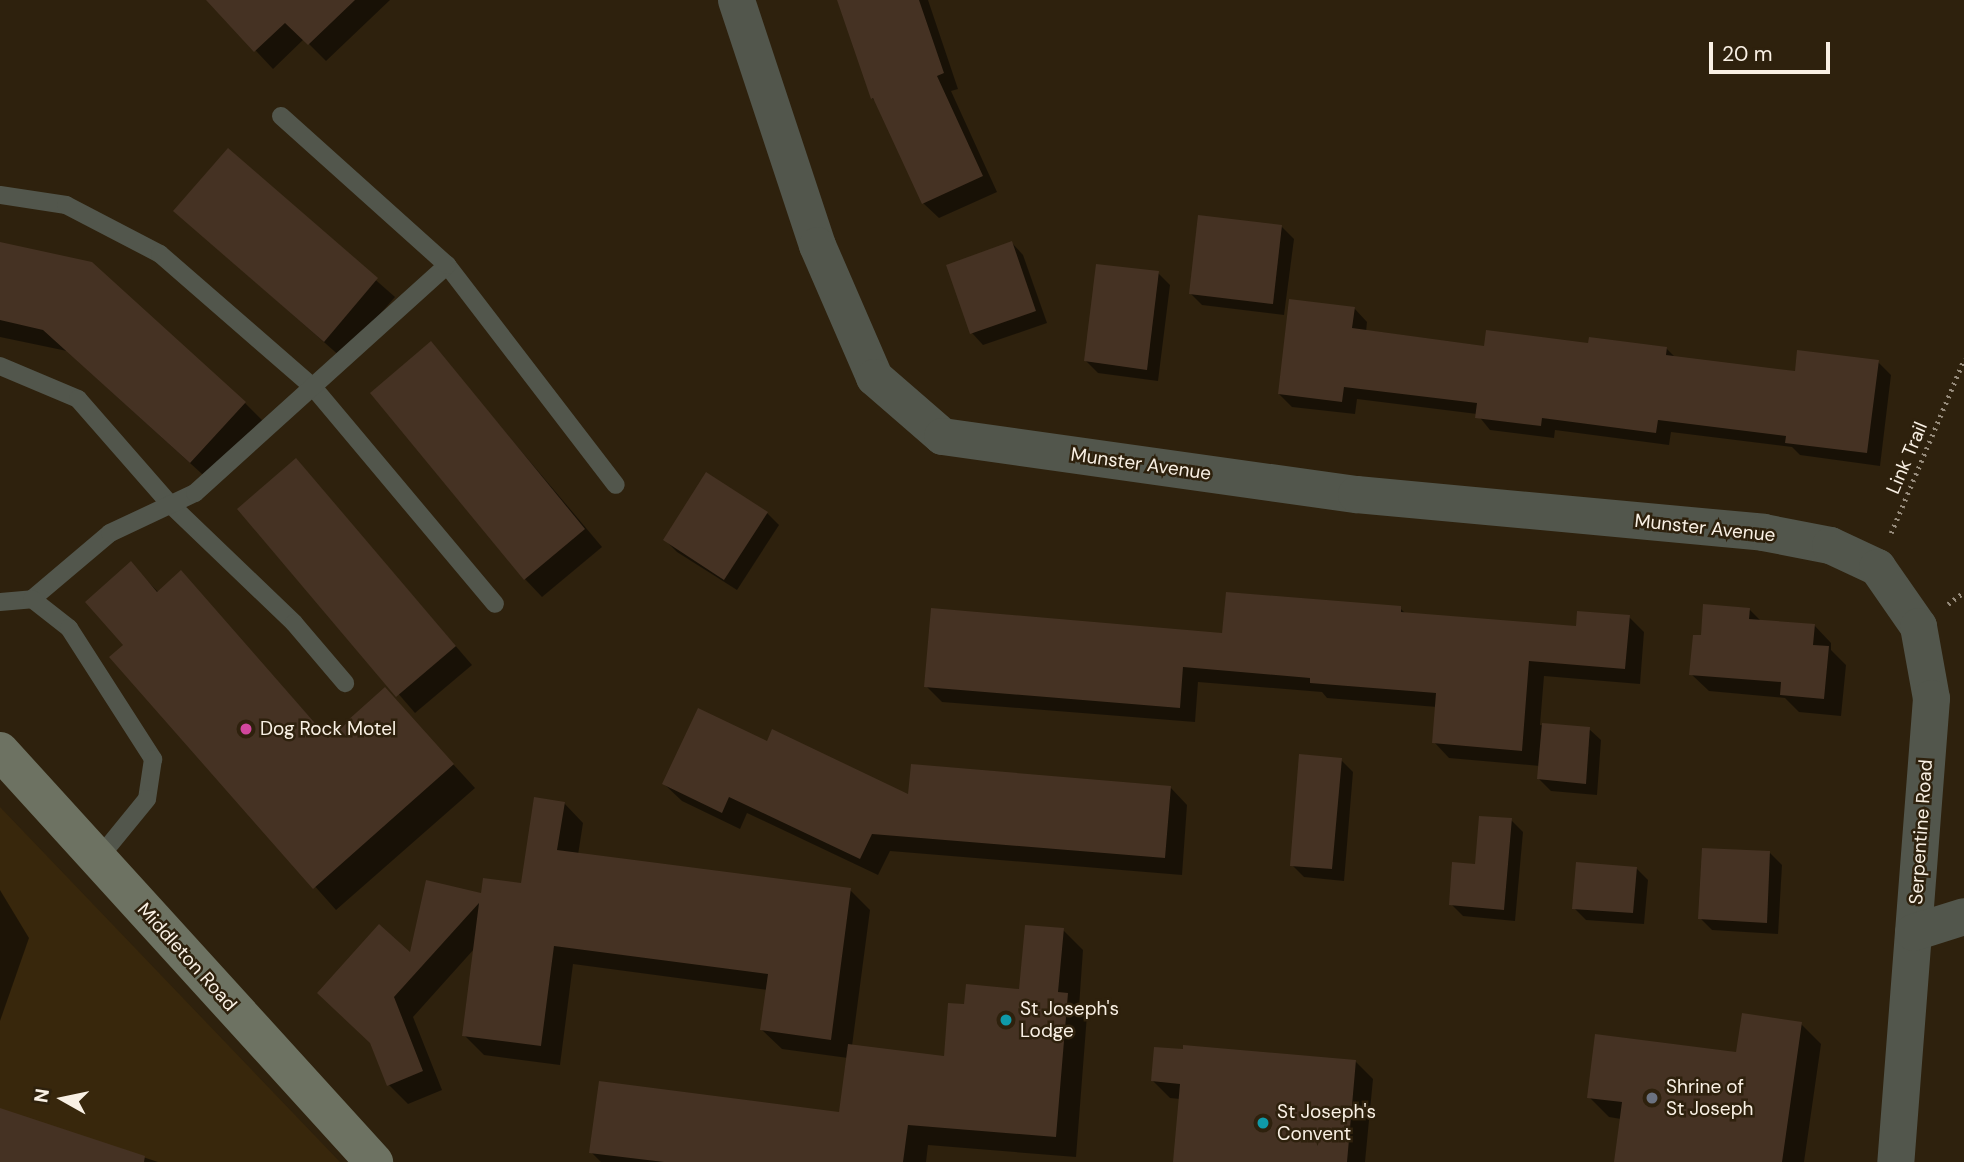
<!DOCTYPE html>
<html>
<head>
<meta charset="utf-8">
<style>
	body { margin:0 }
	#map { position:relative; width:1964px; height:1162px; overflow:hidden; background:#2e210d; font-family:"DM Sans",sans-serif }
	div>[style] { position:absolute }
	.built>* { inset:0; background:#38270c }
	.shadow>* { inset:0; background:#0007 }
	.building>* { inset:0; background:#453223 }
	.path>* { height:4.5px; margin-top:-2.25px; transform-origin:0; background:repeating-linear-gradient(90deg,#968b7b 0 2px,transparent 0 7px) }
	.lane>* { height:18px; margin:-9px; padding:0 9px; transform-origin:9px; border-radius:9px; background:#52564c }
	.street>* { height:37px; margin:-18.5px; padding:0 18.5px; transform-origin:18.5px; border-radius:18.5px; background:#52564c }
	.secondary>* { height:38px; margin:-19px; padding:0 19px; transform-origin:19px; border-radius:19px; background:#6d7262 }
	.dots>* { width:19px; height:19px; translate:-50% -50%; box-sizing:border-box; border:4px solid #2e210d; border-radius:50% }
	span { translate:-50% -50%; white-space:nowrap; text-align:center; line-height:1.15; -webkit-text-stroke:5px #2e210d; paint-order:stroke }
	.street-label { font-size:19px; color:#f9f0e4 }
	.poi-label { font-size:19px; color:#f9f0e4 }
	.left { translate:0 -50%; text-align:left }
	.north { position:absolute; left:28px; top:1064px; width:70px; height:70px; -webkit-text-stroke:5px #2e210d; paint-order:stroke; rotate:279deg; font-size:19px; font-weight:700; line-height:28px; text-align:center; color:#f9f0e4 }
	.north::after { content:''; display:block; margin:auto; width:24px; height:32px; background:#f9f0e4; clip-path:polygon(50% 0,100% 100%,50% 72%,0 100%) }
	.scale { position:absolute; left:1709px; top:42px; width:121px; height:32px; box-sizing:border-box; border:4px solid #f9f0e4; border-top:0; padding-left:9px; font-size:21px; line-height:24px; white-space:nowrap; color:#f9f0e4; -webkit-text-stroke:5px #2e210d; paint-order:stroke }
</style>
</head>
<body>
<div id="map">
	<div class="built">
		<div style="clip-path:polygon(0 807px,340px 1162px,0 1162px)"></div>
	</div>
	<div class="shadow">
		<div style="clip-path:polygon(220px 0,390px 0,326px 61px,304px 39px,273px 69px,214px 6px)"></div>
		<div style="clip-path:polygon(839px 0,928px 0,958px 89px,951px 91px,997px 192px,939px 218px,923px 203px,877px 103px,872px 98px)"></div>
		<div style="clip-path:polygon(228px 150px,395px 297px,342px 358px,175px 211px)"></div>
		<div style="clip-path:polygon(1282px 227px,1294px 239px,1284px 315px,1202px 305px,1190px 293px)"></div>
		<div style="clip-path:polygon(0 243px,245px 403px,267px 425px,213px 484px,67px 351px,0 337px)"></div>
		<div style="clip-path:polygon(1012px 243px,1023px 255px,1047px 323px,983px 345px,972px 333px)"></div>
		<div style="clip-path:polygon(1158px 273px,1170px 285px,1158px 381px,1098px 373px,1086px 361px)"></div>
		<div style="clip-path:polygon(1354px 308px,1367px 322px,1366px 332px,1486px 348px,1589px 344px,1666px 348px,1676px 358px,1796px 373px,1878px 362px,1891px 375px,1880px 466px,1800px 455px,1792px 447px,1671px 432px,1669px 445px,1555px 430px,1554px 438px,1490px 430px,1477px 414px,1357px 399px,1355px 414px,1292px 407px,1279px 394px)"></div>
		<div style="clip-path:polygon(431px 344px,602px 547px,542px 597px,525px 579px)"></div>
		<div style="clip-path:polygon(296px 460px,472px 665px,415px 713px,239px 509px)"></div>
		<div style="clip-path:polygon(767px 513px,779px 525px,737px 590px,677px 552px,665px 540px)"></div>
		<div style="clip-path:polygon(131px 564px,159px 593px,181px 573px,329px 739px,385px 690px,475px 788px,336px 910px,111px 657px,125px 645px)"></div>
		<div style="clip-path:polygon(1400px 608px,1407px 615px,1578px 628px,1629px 617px,1644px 632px,1640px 684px,1544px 676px,1540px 725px,1589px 729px,1601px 740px,1597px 795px,1551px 791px,1539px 779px,1540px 766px,1449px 758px,1434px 742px,1437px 707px,1327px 698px,1322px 692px,1198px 682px,1195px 722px,942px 702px,926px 686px)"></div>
		<div style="clip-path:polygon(1750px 610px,1762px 622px,1814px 625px,1831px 643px,1831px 650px,1846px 665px,1841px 716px,1799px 712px,1785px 698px,1709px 691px,1691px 674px,1703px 637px)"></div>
		<div style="clip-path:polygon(768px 743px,910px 797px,1170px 787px,1187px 805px,1182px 875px,890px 851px,878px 875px,747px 813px,740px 829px,682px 801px,664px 784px)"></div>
		<div style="clip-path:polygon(1341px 760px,1353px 772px,1344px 881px,1304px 877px,1292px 865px)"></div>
		<div style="clip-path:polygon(564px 803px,583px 823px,578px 855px,850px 890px,870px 910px,852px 1046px,945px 1058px,966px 1006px,1021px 991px,1063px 930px,1083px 950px,1079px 1007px,1087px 1015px,1076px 1157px,928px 1145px,926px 1162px,601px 1162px,591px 1152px,841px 1113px,848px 1058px,782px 1049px,762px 1030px,768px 990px,573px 964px,560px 1065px,484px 1055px,464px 1035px,475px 948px,413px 1017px,442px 1090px,408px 1104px,389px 1085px,372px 1044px,411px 955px,482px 895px,522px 885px)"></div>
		<div style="clip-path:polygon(1511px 820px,1523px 832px,1515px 921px,1463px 916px,1451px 904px)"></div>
		<div style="clip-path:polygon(1770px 853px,1782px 865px,1778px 934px,1712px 930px,1700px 918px)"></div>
		<div style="clip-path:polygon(1636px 868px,1648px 880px,1644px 924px,1586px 920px,1574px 908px)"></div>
		<div style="clip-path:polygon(0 890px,29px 938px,0 1021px)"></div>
		<div style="clip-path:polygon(1801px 1024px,1821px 1044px,1804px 1162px,1616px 1162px,1621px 1119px,1609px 1117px,1589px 1097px,1738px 1053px)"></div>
		<div style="clip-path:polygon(1355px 1061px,1373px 1079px,1365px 1162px,1176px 1162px,1180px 1099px,1170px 1098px,1153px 1081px)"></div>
		<div style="clip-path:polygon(0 1110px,158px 1162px,0 1162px)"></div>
	</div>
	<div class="building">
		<div style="clip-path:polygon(206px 0,355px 0,308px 45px,285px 23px,254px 52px)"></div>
		<div style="clip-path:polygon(837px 0,919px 0,944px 73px,937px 76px,983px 176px,922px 204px,873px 98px,871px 99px)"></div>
		<div style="clip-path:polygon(228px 148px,378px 278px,324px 342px,173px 211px)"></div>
		<div style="clip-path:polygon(1198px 215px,1282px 225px,1273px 304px,1189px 294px)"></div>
		<div style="clip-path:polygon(1012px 241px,1036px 311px,970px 334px,946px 265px)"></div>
		<div style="clip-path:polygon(0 242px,92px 262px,246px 402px,190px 463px,43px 330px,0 320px)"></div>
		<div style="clip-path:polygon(1096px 264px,1159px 271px,1147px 370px,1084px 361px)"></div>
		<div style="clip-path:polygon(1289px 299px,1355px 307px,1352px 328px,1484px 346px,1486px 330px,1588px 343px,1589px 337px,1667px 347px,1666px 355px,1795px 371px,1797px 350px,1879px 360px,1867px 453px,1785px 443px,1786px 436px,1658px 420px,1656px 433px,1542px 418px,1541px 426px,1475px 418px,1477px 403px,1344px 387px,1342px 402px,1278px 394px)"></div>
		<div style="clip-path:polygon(431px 341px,585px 529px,524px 580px,370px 393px)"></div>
		<div style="clip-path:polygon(296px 458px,456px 646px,396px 697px,237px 509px)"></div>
		<div style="clip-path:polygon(706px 472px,768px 512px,724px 580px,663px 540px)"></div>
		<div style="clip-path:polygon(131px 561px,157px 592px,181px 570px,328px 738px,385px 687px,454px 764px,313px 889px,109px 657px,123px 645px,85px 602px)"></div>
		<div style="clip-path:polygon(1226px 592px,1401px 606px,1401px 612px,1576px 626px,1577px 611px,1630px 615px,1625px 669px,1529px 661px,1522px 751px,1432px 743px,1436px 693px,1310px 683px,1310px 678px,1183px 667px,1180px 708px,924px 687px,931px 608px,1222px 633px)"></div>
		<div style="clip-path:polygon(1703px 604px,1750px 608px,1749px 619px,1815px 624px,1813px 645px,1829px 646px,1824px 699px,1780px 695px,1781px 682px,1689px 675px,1693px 635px,1701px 635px)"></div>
		<div style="clip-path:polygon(698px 708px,767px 741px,772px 729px,908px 794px,911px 764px,1171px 786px,1165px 858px,872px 834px,860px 859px,729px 797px,722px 813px,662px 784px)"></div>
		<div style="clip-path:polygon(1542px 723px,1590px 727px,1586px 784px,1537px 779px)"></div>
		<div style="clip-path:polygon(1299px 754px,1342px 758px,1332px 869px,1290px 866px)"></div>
		<div style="clip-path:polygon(534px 797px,565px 802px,557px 850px,851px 888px,831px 1040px,760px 1030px,768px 974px,554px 946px,541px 1046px,462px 1036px,479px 903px,394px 997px,423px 1071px,387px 1086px,370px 1043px,317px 993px,379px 924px,410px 952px,426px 880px,481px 893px,483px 878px,521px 883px)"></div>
		<div style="clip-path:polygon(1479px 816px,1512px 818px,1504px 910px,1449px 905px,1452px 862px,1475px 864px)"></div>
		<div style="clip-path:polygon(1702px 848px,1770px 851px,1767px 923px,1698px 919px)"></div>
		<div style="clip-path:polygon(1576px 862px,1637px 867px,1633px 913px,1572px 909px)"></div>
		<div style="clip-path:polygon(1025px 925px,1064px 928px,1058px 992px,1068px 993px,1056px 1137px,908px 1125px,903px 1162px,664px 1162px,589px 1153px,599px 1081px,839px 1112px,848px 1044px,944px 1056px,948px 1003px,964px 1004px,966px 984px,1019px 989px)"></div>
		<div style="clip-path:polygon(1742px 1013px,1802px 1022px,1782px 1162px,1614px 1162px,1622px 1102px,1587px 1098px,1595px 1034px,1736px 1052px)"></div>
		<div style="clip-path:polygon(1183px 1045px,1356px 1060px,1347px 1162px,1173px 1162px,1180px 1084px,1151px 1081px,1154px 1047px,1183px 1049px)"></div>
		<div style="clip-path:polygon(0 1108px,145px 1156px,144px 1162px,0 1162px)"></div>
	</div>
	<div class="path">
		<div style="left:1891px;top:533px;width:189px;rotate:-67.2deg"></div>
		<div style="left:1948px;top:604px;width:20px;rotate:-37deg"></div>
	</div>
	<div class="lane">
		<div style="left:0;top:195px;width:67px;rotate:8.6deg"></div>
		<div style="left:66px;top:205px;width:106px;rotate:27.5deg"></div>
		<div style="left:160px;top:254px;width:203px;rotate:41deg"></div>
		<div style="left:313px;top:387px;width:283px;rotate:50deg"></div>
		<div style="left:447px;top:265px;width:277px;rotate:52.5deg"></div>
		<div style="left:0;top:366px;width:85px;rotate:22.9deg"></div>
		<div style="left:78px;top:399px;width:140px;rotate:48.8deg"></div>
		<div style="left:170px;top:504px;width:172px;rotate:43.8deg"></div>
		<div style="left:294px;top:623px;width:79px;rotate:49.6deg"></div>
		<div style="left:32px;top:599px;width:102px;rotate:-40.2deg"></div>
		<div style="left:110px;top:533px;width:94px;rotate:-25.2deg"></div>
		<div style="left:195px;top:493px;width:340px;rotate:-42.1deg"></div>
		<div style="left:447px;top:265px;width:223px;rotate:-138.1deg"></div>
		<div style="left:0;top:602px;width:32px;rotate:-5deg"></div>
		<div style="left:32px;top:599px;width:47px;rotate:38.1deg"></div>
		<div style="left:69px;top:628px;width:156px;rotate:57.3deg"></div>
		<div style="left:153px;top:759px;width:40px;rotate:98.5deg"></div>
		<div style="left:147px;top:799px;width:77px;rotate:129.2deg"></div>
	</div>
	<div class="street">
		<div style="left:736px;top:0;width:258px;rotate:71.7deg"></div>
		<div style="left:817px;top:245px;width:144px;rotate:66.6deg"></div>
		<div style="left:874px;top:377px;width:90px;rotate:40.9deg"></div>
		<div style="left:942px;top:436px;width:418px;rotate:8deg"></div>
		<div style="left:1356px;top:494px;width:409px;rotate:5.3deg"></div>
		<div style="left:1763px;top:532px;width:68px;rotate:11deg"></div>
		<div style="left:1830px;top:545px;width:52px;rotate:25.1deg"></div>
		<div style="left:1877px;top:567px;width:72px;rotate:55.2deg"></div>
		<div style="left:1918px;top:626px;width:73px;rotate:79.8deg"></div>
		<div style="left:1931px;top:698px;width:465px;rotate:94.4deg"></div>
		<div style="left:1913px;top:932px;width:53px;rotate:-17.4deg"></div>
	</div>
	<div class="secondary">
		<div style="left:0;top:751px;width:556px;rotate:47.7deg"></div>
	</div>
	<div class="dots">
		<div style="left:246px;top:729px;background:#d1479c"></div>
		<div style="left:1006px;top:1020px;background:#0f9aa8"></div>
		<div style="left:1652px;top:1098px;background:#6b7280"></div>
		<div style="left:1263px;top:1123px;background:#0f9aa8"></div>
	</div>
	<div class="street-label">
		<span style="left:1907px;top:458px;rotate:-67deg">Link Trail</span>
		<span style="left:1141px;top:464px;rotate:8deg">Munster Avenue</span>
		<span style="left:1705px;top:528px;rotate:6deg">Munster Avenue</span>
		<span style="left:1921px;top:832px;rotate:-86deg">Serpentine Road</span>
		<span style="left:187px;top:957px;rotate:48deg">Middleton Road</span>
	</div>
	<div class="poi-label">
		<span class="left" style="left:260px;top:729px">Dog Rock Motel</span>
		<span class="left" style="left:1020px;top:1020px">St Joseph's<br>Lodge</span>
		<span class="left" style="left:1666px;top:1098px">Shrine of<br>St Joseph</span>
		<span class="left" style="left:1277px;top:1123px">St Joseph's<br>Convent</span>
	</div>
	<div class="north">N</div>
	<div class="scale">20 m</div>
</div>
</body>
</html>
